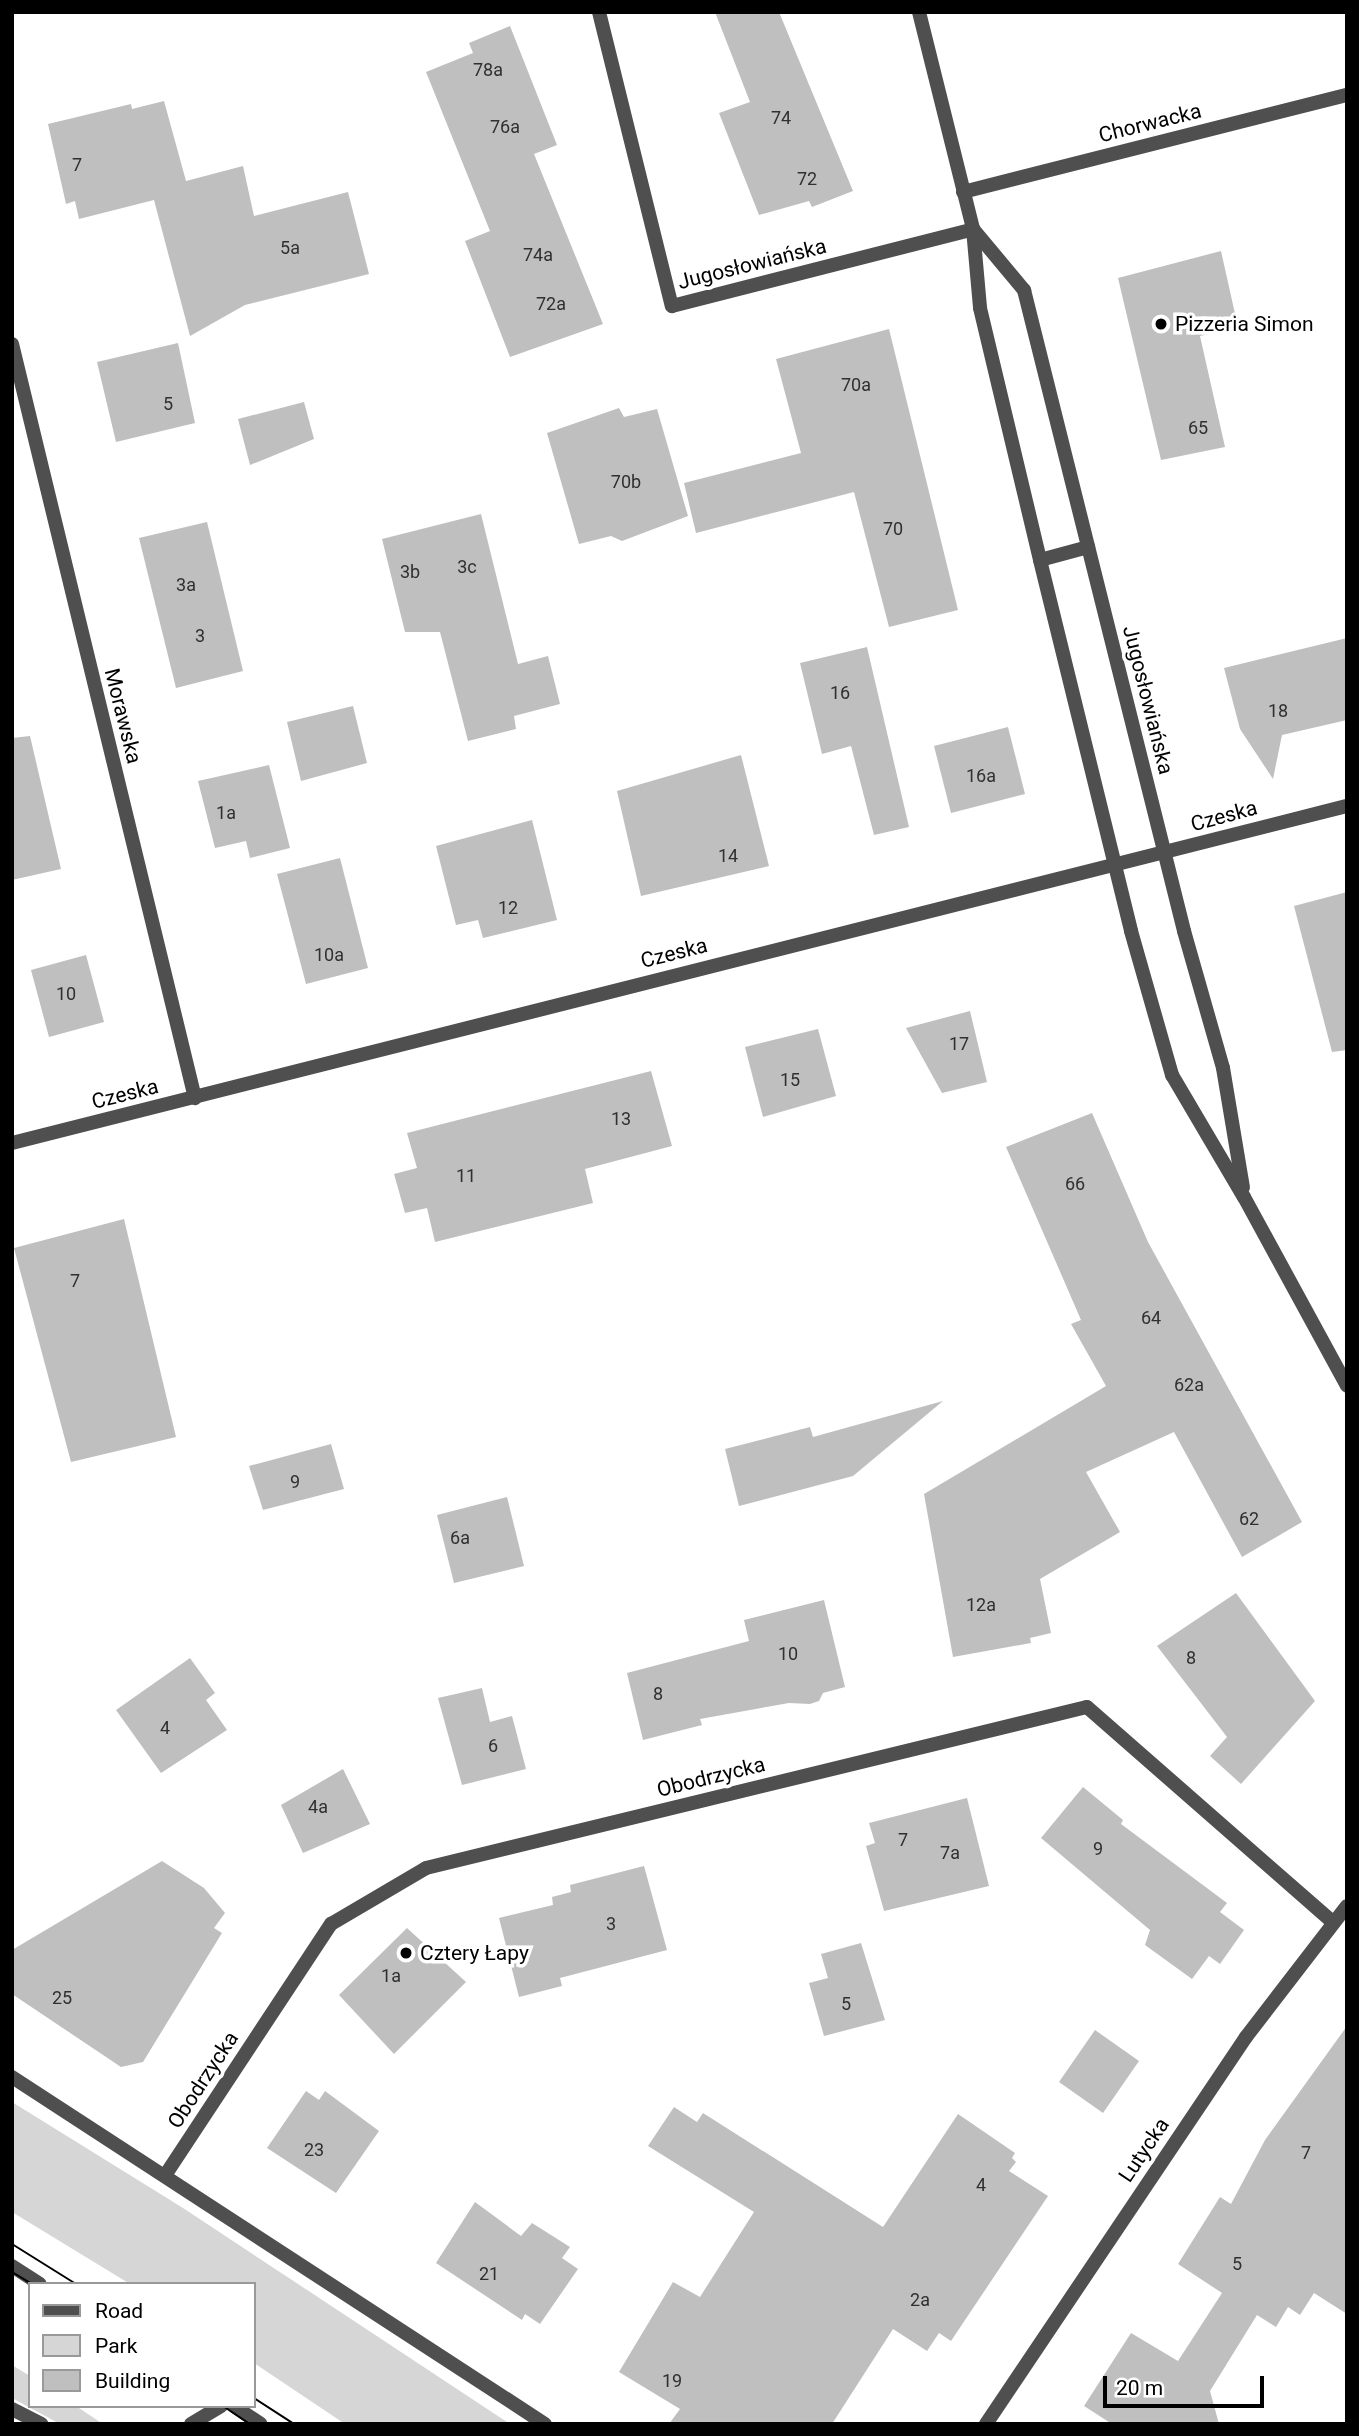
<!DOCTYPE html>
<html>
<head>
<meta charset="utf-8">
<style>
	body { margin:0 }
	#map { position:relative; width:1359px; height:2436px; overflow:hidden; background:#fff; font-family:Roboto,sans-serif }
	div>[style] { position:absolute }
	.green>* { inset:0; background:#d6d6d6 }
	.building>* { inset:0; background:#bfbfbf }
	.service>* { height:14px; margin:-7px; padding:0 7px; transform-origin:7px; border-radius:7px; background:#4f4f4f }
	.minor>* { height:14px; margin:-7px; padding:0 7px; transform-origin:7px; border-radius:7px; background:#4f4f4f }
	.tertiary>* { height:14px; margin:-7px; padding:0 7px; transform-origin:7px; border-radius:7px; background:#4f4f4f }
	.tram>* { height:2px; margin:-1px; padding:0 1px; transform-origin:1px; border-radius:1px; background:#000 }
	.dots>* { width:19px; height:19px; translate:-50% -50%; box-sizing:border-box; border:4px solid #fff; border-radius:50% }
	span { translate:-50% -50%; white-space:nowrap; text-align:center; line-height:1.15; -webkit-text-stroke:7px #fff; paint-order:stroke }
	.number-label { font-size:18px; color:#303030 }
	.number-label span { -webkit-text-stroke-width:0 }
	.street-label { font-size:21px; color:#000 }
	.poi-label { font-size:21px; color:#000 }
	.left { translate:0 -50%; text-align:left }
	.frame { position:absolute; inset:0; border:14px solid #000; pointer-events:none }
	.legend { position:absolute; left:28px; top:2282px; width:228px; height:126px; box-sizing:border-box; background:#fff; border:2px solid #999; margin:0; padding:9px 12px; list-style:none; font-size:21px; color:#000 }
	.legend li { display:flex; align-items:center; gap:14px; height:35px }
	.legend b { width:35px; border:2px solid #999 }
	.scale { position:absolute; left:1103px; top:2376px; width:161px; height:32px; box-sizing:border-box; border:4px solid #000; border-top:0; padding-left:9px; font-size:21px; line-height:24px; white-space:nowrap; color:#000; -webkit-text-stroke:5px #fff; paint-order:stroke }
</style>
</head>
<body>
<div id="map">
	<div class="green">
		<div style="clip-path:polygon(12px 2102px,183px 2208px,510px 2424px,345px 2424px,254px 2363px,254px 2284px,130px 2284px,12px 2212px)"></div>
		<div style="clip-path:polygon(12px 2365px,30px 2376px,30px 2406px,76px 2406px,103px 2424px,60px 2424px,12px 2398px)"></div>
	</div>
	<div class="building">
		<div style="clip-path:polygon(715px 12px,779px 12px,853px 191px,812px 207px,809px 201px,759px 215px,719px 113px,750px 102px)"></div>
		<div style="clip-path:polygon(510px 26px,557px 145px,534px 154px,603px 324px,510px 357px,465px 241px,490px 231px,426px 72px,473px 53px,469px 43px)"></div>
		<div style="clip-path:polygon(164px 101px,186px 181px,243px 166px,254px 216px,348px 192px,369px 274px,245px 305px,190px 336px,154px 200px,79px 219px,75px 201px,66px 204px,48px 124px,131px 104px,132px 109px)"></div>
		<div style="clip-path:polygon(1221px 251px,1238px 327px,1200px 336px,1225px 447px,1161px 460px,1118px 278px)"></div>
		<div style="clip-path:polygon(889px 329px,958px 610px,889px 627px,854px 492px,696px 533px,684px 483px,801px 453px,776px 359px)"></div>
		<div style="clip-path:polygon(178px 343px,195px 423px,116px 442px,97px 362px)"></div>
		<div style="clip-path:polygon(304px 402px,314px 439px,250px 465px,238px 419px)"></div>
		<div style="clip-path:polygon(619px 408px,624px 417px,657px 409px,688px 516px,622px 541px,611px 536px,579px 544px,547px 433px)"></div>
		<div style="clip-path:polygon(481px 514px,518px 664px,548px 656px,560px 704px,514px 716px,516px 729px,468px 741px,440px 632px,405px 632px,382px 539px)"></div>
		<div style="clip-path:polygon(207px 522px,243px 671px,176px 688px,139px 538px)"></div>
		<div style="clip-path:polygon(1347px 638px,1347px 720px,1282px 735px,1273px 779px,1240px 729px,1224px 668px)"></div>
		<div style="clip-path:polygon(867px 647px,909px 827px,874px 835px,851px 746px,822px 754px,800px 663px)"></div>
		<div style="clip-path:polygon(353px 706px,367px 763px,301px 781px,287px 722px)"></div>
		<div style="clip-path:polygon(1008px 727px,1025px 794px,951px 813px,934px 746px)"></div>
		<div style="clip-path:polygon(30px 736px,61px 869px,12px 880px,12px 738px)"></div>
		<div style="clip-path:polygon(741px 755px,769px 866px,641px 896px,617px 791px)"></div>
		<div style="clip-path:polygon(269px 765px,290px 848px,250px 858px,246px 841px,215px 848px,198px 781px)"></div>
		<div style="clip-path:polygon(532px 820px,557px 920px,483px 938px,478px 920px,456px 925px,436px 846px)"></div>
		<div style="clip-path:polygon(340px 858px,368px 968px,306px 984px,277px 874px)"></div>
		<div style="clip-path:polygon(1347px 892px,1347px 1050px,1332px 1052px,1294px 906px)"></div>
		<div style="clip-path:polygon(86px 955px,104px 1022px,49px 1037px,31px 970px)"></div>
		<div style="clip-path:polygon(970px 1011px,987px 1082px,942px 1093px,906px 1028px)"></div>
		<div style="clip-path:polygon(818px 1029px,836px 1096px,763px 1117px,745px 1047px)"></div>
		<div style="clip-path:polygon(651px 1071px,672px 1146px,585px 1169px,593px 1203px,435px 1242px,427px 1208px,405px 1213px,394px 1174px,417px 1168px,407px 1133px)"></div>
		<div style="clip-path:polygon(1092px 1113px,1148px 1242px,1302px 1522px,1242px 1557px,1174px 1432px,1086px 1472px,1120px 1532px,1040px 1579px,1051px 1633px,1030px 1638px,1031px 1643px,953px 1657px,924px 1494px,1106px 1386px,1071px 1324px,1081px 1320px,1006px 1147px)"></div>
		<div style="clip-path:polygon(124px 1219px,176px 1437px,71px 1462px,14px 1248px)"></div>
		<div style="clip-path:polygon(943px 1401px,853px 1476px,739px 1506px,725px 1449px,810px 1427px,813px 1437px)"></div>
		<div style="clip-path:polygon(331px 1444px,344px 1489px,263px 1510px,249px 1466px)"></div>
		<div style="clip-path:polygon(507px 1497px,524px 1566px,454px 1583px,437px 1515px)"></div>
		<div style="clip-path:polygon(1236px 1593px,1315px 1701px,1241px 1784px,1210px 1756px,1227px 1737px,1157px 1646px)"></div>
		<div style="clip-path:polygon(824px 1600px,845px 1687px,823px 1693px,819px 1701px,810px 1704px,789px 1703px,700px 1719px,702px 1725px,643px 1740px,627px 1673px,749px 1641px,744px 1620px)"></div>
		<div style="clip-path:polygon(190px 1658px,215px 1693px,206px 1700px,227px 1730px,161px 1773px,116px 1710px)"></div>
		<div style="clip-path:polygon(482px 1688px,490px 1722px,512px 1716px,526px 1769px,462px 1785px,438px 1698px)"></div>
		<div style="clip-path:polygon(343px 1769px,370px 1824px,303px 1853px,281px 1805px)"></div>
		<div style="clip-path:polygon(1083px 1787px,1123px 1820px,1121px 1824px,1227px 1903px,1220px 1912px,1244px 1930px,1220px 1964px,1209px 1956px,1192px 1979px,1145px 1945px,1150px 1930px,1041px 1838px)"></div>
		<div style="clip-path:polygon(967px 1798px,989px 1886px,884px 1911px,866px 1846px,875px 1843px,869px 1823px)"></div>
		<div style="clip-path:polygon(162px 1861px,204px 1888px,225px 1913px,214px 1928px,222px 1933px,143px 2062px,121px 2067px,12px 1994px,12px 1950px)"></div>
		<div style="clip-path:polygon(644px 1866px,667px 1950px,560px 1978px,562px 1986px,519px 1997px,499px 1918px,553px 1905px,552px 1897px,571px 1892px,570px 1885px)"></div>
		<div style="clip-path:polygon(407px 1928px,466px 1982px,394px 2054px,339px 1995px)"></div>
		<div style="clip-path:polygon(861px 1943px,885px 2020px,824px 2036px,809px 1983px,828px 1978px,821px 1954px)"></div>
		<div style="clip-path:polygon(1347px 2026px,1347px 2314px,1314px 2293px,1300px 2315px,1288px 2307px,1276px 2327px,1257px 2315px,1210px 2391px,1219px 2424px,1112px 2424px,1084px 2406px,1131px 2333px,1178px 2361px,1222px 2293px,1178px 2264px,1220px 2197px,1231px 2204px,1265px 2140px)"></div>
		<div style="clip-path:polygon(1095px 2030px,1139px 2061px,1103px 2113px,1059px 2082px)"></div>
		<div style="clip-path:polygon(306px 2091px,319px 2100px,325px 2091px,379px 2131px,336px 2193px,267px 2148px)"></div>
		<div style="clip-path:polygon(674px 2107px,697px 2122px,703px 2113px,883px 2227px,958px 2114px,1015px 2153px,1012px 2158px,1016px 2162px,1009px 2171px,1048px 2196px,951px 2341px,939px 2333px,927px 2351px,893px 2329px,832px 2424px,669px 2424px,680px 2409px,619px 2372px,673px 2282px,700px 2297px,754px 2212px,648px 2146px)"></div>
		<div style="clip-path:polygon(475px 2202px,521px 2236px,532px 2223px,570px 2247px,562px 2258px,578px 2269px,540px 2324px,525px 2314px,522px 2320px,436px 2263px)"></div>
	</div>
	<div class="service">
		<div style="left:12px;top:2409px;width:33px;rotate:27deg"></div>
		<div style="left:191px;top:2424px;width:35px;rotate:-31deg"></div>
	</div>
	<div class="minor">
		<div style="left:599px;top:12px;width:303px;rotate:76.1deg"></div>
		<div style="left:672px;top:306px;width:311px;rotate:-14.3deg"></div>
		<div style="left:919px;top:12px;width:224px;rotate:76deg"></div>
		<div style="left:973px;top:229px;width:79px;rotate:84.9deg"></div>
		<div style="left:980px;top:308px;width:259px;rotate:76.6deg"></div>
		<div style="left:1040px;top:560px;width:382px;rotate:76.2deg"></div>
		<div style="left:1131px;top:931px;width:150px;rotate:74.1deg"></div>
		<div style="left:1172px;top:1075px;width:142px;rotate:59.5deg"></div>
		<div style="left:1244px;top:1197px;width:215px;rotate:61.4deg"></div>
		<div style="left:963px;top:192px;width:396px;rotate:-14.2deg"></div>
		<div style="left:973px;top:229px;width:80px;rotate:50.1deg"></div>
		<div style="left:1024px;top:290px;width:661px;rotate:75.98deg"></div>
		<div style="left:1184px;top:931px;width:142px;rotate:74.1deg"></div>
		<div style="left:1223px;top:1068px;width:121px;rotate:80.5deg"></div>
		<div style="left:12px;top:344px;width:776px;rotate:76.36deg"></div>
		<div style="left:1040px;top:560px;width:50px;rotate:-15.2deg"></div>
		<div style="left:12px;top:1143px;width:1377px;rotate:-14.17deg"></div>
		<div style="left:12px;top:2077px;width:636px;rotate:33.07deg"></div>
		<div style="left:166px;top:2174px;width:300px;rotate:-56.6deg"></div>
		<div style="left:331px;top:1924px;width:110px;rotate:-30.5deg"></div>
		<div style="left:426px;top:1868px;width:680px;rotate:-13.69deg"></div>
		<div style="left:1087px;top:1707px;width:327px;rotate:41.2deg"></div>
		<div style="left:986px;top:2424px;width:466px;rotate:-56.1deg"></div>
		<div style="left:1246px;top:2037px;width:165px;rotate:-52.4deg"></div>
	</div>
	<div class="tertiary">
		<div style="left:12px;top:2266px;width:33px;rotate:33deg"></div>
		<div style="left:234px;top:2406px;width:32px;rotate:34deg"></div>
	</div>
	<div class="tram">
		<div style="left:12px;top:2244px;width:75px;rotate:32deg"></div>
		<div style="left:12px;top:2272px;width:23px;rotate:31deg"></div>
		<div style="left:254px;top:2398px;width:48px;rotate:33deg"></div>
		<div style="left:223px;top:2406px;width:32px;rotate:34deg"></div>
	</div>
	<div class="dots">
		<div style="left:1161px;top:324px;background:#000"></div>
		<div style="left:406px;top:1953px;background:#000"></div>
	</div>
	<div class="number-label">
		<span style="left:488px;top:70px">78a</span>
		<span style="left:781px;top:118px">74</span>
		<span style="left:505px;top:127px">76a</span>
		<span style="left:77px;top:165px">7</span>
		<span style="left:807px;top:179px">72</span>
		<span style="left:290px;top:248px">5a</span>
		<span style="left:538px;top:255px">74a</span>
		<span style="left:551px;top:304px">72a</span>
		<span style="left:856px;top:385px">70a</span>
		<span style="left:168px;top:404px">5</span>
		<span style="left:1198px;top:428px">65</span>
		<span style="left:626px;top:482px">70b</span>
		<span style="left:893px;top:529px">70</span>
		<span style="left:467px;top:567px">3c</span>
		<span style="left:410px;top:572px">3b</span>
		<span style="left:186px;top:585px">3a</span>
		<span style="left:200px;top:636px">3</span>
		<span style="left:840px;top:693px">16</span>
		<span style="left:1278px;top:711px">18</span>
		<span style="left:981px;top:776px">16a</span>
		<span style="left:226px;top:813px">1a</span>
		<span style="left:728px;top:856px">14</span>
		<span style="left:508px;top:908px">12</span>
		<span style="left:329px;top:955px">10a</span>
		<span style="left:66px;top:994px">10</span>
		<span style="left:959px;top:1044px">17</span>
		<span style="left:790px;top:1080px">15</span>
		<span style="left:621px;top:1119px">13</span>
		<span style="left:466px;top:1176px">11</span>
		<span style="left:1075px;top:1184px">66</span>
		<span style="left:75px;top:1281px">7</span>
		<span style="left:1151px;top:1318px">64</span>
		<span style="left:1189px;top:1385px">62a</span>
		<span style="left:295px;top:1482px">9</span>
		<span style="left:1249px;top:1519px">62</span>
		<span style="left:460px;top:1538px">6a</span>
		<span style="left:981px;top:1605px">12a</span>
		<span style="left:788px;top:1654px">10</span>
		<span style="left:1191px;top:1658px">8</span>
		<span style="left:658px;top:1694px">8</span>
		<span style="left:165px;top:1728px">4</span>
		<span style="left:493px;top:1746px">6</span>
		<span style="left:318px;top:1807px">4a</span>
		<span style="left:903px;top:1840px">7</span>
		<span style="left:1098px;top:1849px">9</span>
		<span style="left:950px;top:1853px">7a</span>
		<span style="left:611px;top:1924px">3</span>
		<span style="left:391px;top:1976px">1a</span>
		<span style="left:62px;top:1998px">25</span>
		<span style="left:846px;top:2004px">5</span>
		<span style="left:314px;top:2150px">23</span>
		<span style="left:1306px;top:2153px">7</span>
		<span style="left:981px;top:2185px">4</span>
		<span style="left:1237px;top:2264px">5</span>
		<span style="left:489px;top:2274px">21</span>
		<span style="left:920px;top:2300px">2a</span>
		<span style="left:672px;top:2381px">19</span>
	</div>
	<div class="street-label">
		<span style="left:1150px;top:123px;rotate:-14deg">Chorwacka</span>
		<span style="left:752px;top:264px;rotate:-14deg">Jugosłowiańska</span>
		<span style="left:1148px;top:700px;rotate:76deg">Jugosłowiańska</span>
		<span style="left:123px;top:716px;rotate:76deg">Morawska</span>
		<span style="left:1224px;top:816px;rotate:-15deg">Czeska</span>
		<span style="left:674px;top:953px;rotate:-14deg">Czeska</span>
		<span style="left:125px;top:1094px;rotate:-14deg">Czeska</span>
		<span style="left:711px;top:1777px;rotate:-14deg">Obodrzycka</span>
		<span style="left:203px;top:2080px;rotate:-57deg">Obodrzycka</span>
		<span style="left:1144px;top:2150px;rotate:-56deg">Lutycka</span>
	</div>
	<div class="poi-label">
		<span class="left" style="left:1175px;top:324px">Pizzeria Simon</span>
		<span class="left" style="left:420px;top:1953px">Cztery Łapy</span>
	</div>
	<div class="frame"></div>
	<ul class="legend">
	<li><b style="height:9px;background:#4f4f4f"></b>Road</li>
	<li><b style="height:19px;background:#d6d6d6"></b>Park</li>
	<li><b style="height:19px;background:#bfbfbf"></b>Building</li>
	</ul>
	<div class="scale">20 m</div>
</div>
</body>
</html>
